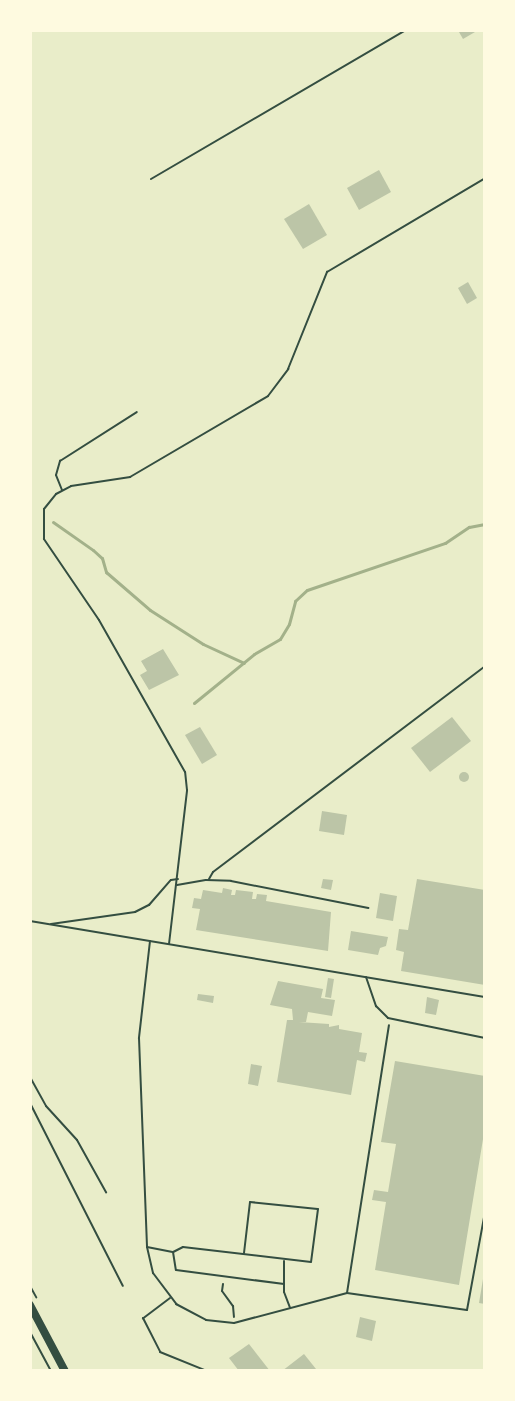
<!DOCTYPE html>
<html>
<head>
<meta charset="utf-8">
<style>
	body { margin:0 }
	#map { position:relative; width:515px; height:1401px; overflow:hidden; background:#e9edc9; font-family:Mulish,sans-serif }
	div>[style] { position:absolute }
	.stream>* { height:3px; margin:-1.5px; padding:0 1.5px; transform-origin:1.5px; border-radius:1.5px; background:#a3b18a }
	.building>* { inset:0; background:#bcc5a7 }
	.round { border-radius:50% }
	.path>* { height:2px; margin:-1px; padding:0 1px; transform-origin:1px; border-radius:1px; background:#344e41 }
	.service>* { height:2px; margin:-1px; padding:0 1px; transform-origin:1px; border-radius:1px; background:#344e41 }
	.primary>* { height:8px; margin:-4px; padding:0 4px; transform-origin:4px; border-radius:4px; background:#344e41 }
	span { translate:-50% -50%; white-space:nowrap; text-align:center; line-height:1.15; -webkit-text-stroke:6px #fefae0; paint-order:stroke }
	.frame { position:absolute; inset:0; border:32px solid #fefae0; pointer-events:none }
</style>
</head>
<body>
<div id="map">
	<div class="stream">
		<div style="left:53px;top:522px;width:49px;rotate:35deg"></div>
		<div style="left:93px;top:550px;width:12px;rotate:42deg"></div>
		<div style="left:102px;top:558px;width:15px;rotate:74deg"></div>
		<div style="left:106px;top:572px;width:58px;rotate:40.8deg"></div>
		<div style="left:150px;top:610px;width:63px;rotate:32.7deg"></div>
		<div style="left:203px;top:644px;width:45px;rotate:24.9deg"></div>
		<div style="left:194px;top:703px;width:77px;rotate:-39.2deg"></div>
		<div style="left:254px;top:654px;width:30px;rotate:-30deg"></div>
		<div style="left:280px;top:639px;width:17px;rotate:-59deg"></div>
		<div style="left:289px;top:624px;width:24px;rotate:-75deg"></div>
		<div style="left:295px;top:601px;width:16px;rotate:-43deg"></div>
		<div style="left:307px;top:590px;width:146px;rotate:-18.8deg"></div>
		<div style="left:445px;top:543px;width:29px;rotate:-34deg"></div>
		<div style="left:469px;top:527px;width:16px;rotate:-11deg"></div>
	</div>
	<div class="building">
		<div style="clip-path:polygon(464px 30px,474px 30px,475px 32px,463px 39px,459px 32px)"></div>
		<div style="clip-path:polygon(379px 170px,391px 192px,359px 210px,347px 188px)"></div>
		<div style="clip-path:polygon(309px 204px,327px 235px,303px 249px,284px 219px)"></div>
		<div style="clip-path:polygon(468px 282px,477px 298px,467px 304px,458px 288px)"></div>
		<div style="clip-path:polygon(163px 649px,179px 675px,149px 690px,140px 675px,147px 671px,141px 661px)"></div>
		<div style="clip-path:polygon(452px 717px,471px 741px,430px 772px,411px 748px)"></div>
		<div style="clip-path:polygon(200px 727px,217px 755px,202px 764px,185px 735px)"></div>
		<div class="round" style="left:459px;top:772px;width:10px;height:10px"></div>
		<div style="clip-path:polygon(322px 811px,347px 815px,344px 835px,319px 831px)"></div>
		<div style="clip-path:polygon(323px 879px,333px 880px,331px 890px,321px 888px)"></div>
		<div style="clip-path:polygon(417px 879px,485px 890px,485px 985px,401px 971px,404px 952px,396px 950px,399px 929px,408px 930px)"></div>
		<div style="clip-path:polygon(223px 888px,232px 890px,231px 895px,235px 895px,236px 890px,253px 892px,252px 899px,256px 899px,257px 894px,267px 895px,266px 901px,331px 912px,328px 951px,196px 930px,200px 909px,192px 908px,194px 898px,201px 899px,203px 890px,222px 893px)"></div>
		<div style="clip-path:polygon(380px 893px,397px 896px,393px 921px,376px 918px)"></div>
		<div style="clip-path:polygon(351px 931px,388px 937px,386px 946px,380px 948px,378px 955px,348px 950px)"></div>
		<div style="clip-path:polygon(328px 978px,334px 979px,331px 998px,325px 997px)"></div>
		<div style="clip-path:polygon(278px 981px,323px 989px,321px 998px,335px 1000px,332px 1016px,308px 1012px,306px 1022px,299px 1022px,329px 1024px,329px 1027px,339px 1025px,339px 1029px,362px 1033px,359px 1052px,367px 1053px,365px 1062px,357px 1060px,351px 1095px,277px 1082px,287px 1020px,293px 1020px,292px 1009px,270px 1005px)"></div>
		<div style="clip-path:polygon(198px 994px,214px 996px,213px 1003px,197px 1000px)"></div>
		<div style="clip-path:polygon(427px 997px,439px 1000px,436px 1015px,425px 1013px)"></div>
		<div style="clip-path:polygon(395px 1061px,485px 1076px,485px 1127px,459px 1285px,375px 1270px,386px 1202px,372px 1200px,374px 1190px,388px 1192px,396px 1144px,381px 1142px)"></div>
		<div style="clip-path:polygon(251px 1064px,262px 1066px,258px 1086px,248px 1084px)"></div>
		<div style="clip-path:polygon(484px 1273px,485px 1273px,485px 1304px,479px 1303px)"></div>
		<div style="clip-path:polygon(360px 1317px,376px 1321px,372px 1341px,356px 1337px)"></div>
		<div style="clip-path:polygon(249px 1344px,270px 1371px,239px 1371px,229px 1358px)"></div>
		<div style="clip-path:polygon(304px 1354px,316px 1369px,282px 1371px)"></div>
	</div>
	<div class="path">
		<div style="left:223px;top:1284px;width:7px;rotate:98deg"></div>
		<div style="left:222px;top:1291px;width:19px;rotate:54deg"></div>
		<div style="left:233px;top:1306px;width:11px;rotate:85deg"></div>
		<div style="left:30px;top:1286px;width:13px;rotate:61deg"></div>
		<div style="left:30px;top:1332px;width:44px;rotate:61.7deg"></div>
	</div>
	<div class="service">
		<div style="left:151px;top:179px;width:295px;rotate:-30.3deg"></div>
		<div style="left:62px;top:490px;width:16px;rotate:-112deg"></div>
		<div style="left:56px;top:475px;width:15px;rotate:-74deg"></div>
		<div style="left:60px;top:461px;width:91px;rotate:-32.5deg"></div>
		<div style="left:209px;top:879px;width:8px;rotate:-60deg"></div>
		<div style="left:213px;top:872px;width:341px;rotate:-37.1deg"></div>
		<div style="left:177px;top:885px;width:29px;rotate:-10deg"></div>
		<div style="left:206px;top:880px;width:25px;rotate:2deg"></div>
		<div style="left:231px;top:881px;width:140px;rotate:11.1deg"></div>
		<div style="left:30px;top:921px;width:461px;rotate:9.5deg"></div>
		<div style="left:51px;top:924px;width:85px;rotate:-8.1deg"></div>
		<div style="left:135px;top:912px;width:16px;rotate:-27deg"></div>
		<div style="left:149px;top:905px;width:33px;rotate:-49deg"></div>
		<div style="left:171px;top:880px;width:7px;rotate:-8deg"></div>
		<div style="left:150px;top:941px;width:98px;rotate:96.5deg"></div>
		<div style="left:139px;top:1038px;width:209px;rotate:87.8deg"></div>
		<div style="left:147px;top:1247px;width:27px;rotate:77deg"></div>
		<div style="left:153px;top:1273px;width:39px;rotate:53deg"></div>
		<div style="left:176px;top:1304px;width:34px;rotate:28deg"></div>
		<div style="left:206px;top:1320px;width:28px;rotate:6deg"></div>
		<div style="left:234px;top:1323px;width:117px;rotate:-14.9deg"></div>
		<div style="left:347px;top:1293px;width:121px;rotate:8.1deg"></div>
		<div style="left:467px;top:1310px;width:100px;rotate:-79.6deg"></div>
		<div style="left:169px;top:944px;width:155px;rotate:-83.3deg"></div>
		<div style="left:187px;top:790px;width:18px;rotate:-96deg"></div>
		<div style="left:185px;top:772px;width:175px;rotate:-119.5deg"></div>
		<div style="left:99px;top:620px;width:98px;rotate:-124.2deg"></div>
		<div style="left:44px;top:539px;width:30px;rotate:-90deg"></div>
		<div style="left:44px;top:509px;width:19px;rotate:-51deg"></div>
		<div style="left:56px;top:494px;width:17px;rotate:-28deg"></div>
		<div style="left:71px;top:486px;width:60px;rotate:-8.7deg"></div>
		<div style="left:130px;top:477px;width:160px;rotate:-30.4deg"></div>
		<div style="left:268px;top:396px;width:34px;rotate:-53deg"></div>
		<div style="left:288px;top:369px;width:105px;rotate:-68.1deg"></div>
		<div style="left:327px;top:272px;width:184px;rotate:-30.7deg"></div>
		<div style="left:366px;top:977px;width:31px;rotate:71deg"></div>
		<div style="left:376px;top:1006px;width:17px;rotate:45deg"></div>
		<div style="left:388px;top:1018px;width:99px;rotate:11.7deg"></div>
		<div style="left:30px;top:1077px;width:33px;rotate:61deg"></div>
		<div style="left:46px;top:1106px;width:46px;rotate:47.6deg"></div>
		<div style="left:77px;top:1140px;width:60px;rotate:60.9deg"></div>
		<div style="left:30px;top:1103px;width:205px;rotate:63.1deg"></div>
		<div style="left:147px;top:1247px;width:26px;rotate:11deg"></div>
		<div style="left:244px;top:1253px;width:51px;rotate:-83.3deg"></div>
		<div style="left:250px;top:1202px;width:68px;rotate:5.9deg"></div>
		<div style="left:318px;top:1209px;width:53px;rotate:97.5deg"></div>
		<div style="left:311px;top:1262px;width:129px;rotate:-173.3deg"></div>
		<div style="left:183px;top:1247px;width:11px;rotate:153deg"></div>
		<div style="left:173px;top:1252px;width:18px;rotate:81deg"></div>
		<div style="left:176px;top:1270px;width:109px;rotate:7.4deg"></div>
		<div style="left:284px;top:1261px;width:31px;rotate:90deg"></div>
		<div style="left:284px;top:1292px;width:17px;rotate:69deg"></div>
		<div style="left:347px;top:1293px;width:271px;rotate:-81.1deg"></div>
		<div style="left:170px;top:1298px;width:34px;rotate:143deg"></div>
		<div style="left:143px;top:1318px;width:38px;rotate:63deg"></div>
		<div style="left:160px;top:1352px;width:51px;rotate:22deg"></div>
	</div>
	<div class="primary">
		<div style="left:30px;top:1305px;width:75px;rotate:62.1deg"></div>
	</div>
	<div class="frame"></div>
</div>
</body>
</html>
